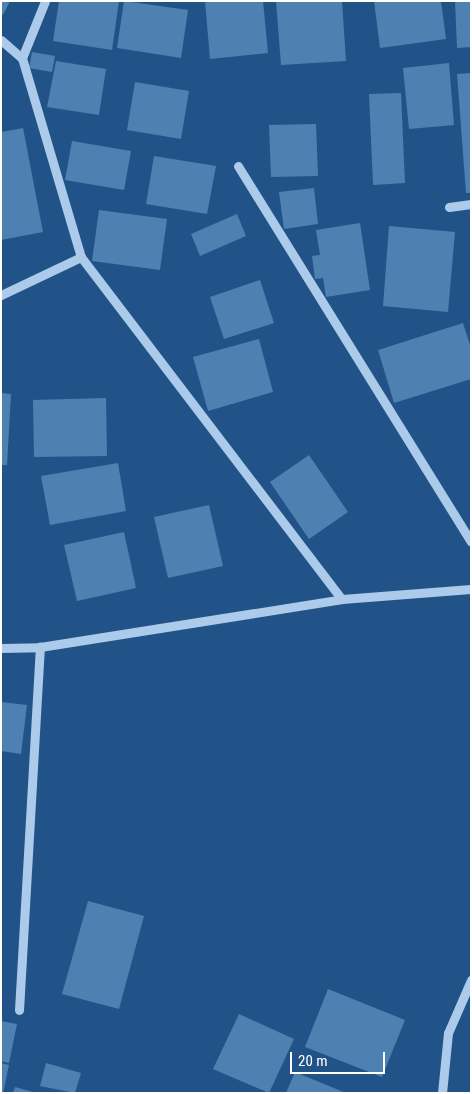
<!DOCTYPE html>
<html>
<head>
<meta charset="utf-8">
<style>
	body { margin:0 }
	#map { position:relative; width:472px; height:1094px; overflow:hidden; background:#215388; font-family:"Roboto Condensed",sans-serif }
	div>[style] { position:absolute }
	.building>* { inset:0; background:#4e80b2 }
	.minor>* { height:9px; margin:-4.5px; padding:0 4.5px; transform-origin:4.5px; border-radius:4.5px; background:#accbea }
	span { translate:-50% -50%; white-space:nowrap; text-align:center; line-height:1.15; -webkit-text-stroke:5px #215388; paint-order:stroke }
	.frame { position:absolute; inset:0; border:2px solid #fff; pointer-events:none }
	.scale { position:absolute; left:290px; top:1052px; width:95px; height:22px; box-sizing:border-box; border:2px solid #fff; border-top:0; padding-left:6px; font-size:15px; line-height:18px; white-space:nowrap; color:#fff; -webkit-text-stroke:4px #215388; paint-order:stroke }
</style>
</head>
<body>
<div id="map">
	<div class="building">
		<div style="clip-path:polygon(1px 1px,10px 1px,3px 15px,1px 14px)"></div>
		<div style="clip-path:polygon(59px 1px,119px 1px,112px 50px,53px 41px)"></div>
		<div style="clip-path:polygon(124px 1px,188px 10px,181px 58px,117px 48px)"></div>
		<div style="clip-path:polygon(205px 1px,263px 1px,268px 53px,210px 59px)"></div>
		<div style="clip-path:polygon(276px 1px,342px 1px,346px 61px,281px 65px)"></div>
		<div style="clip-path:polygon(374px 1px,441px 1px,446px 39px,380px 48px)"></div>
		<div style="clip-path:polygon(455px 1px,471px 1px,471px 47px,457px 48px)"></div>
		<div style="clip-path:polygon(32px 52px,55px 56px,52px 72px,29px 68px)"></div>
		<div style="clip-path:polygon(56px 61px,106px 69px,99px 115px,47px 107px)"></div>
		<div style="clip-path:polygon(449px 63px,454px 125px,409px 129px,403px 68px)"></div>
		<div style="clip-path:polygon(471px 73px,471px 193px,466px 193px,457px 74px)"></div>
		<div style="clip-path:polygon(135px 82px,189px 91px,181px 139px,127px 130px)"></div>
		<div style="clip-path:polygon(401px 93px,405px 183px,373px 185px,369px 94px)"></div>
		<div style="clip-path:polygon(316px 124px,318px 176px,271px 177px,269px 125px)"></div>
		<div style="clip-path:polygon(23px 128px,43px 232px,1px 240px,1px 132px)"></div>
		<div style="clip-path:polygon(72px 141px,131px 151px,124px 190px,65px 180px)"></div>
		<div style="clip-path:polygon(154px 156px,216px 166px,207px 214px,146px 204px)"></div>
		<div style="clip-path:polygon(314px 188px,318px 224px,284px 229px,279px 192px)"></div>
		<div style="clip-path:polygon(99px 210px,167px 219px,160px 270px,92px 261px)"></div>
		<div style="clip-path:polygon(237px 214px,246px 236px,200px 256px,191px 234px)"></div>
		<div style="clip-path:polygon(360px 223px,370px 290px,326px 297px,323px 278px,315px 279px,312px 256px,320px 255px,316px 230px)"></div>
		<div style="clip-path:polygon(389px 226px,455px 232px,448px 312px,383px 306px)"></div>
		<div style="clip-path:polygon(260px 280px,274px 323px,224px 339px,210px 297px)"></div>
		<div style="clip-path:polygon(463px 323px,471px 348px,471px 379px,394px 403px,378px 350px)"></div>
		<div style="clip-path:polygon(259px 339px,273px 392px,208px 411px,193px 357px)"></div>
		<div style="clip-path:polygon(1px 393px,11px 394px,7px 465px,1px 465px)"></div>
		<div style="clip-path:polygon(106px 398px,107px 456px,34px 457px,33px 400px)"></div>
		<div style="clip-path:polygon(309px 455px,348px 512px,309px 539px,270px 482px)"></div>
		<div style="clip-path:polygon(118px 463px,126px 511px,50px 525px,41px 476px)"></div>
		<div style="clip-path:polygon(209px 505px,223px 566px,168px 578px,154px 517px)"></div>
		<div style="clip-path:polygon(124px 532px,136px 588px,77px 601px,64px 545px)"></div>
		<div style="clip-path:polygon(1px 702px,27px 705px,21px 754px,1px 751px)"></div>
		<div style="clip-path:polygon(88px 901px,144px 916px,119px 1009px,62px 994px)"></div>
		<div style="clip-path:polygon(328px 989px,405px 1020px,382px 1077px,305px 1047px)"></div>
		<div style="clip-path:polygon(239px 1014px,294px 1039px,269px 1093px,213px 1069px)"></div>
		<div style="clip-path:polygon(1px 1021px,17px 1024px,9px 1063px,1px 1061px)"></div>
		<div style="clip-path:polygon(1px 1063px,9px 1065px,3px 1093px,1px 1093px)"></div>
		<div style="clip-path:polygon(46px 1063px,81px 1073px,75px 1093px,40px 1086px)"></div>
		<div style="clip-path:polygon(295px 1072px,346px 1093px,286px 1093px)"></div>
		<div style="clip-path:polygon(15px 1087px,33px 1092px,33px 1093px,13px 1093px)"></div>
	</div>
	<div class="minor">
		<div style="left:1px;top:40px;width:28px;rotate:41deg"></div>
		<div style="left:22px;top:58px;width:208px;rotate:73.5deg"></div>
		<div style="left:81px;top:257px;width:89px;rotate:154.6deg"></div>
		<div style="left:22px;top:58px;width:61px;rotate:-68deg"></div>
		<div style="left:238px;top:166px;width:442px;rotate:58.2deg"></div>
		<div style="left:449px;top:207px;width:22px;rotate:-8deg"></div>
		<div style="left:81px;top:257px;width:430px;rotate:52.7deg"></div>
		<div style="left:1px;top:648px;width:39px;rotate:-1deg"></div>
		<div style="left:40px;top:647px;width:306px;rotate:-9deg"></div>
		<div style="left:342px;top:599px;width:129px;rotate:-4.4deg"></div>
		<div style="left:19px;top:1010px;width:364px;rotate:-86.7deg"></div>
		<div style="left:442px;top:1093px;width:60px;rotate:-84.3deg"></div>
		<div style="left:448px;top:1033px;width:58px;rotate:-66.5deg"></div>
	</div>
	<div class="frame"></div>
	<div class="scale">20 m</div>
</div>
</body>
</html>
